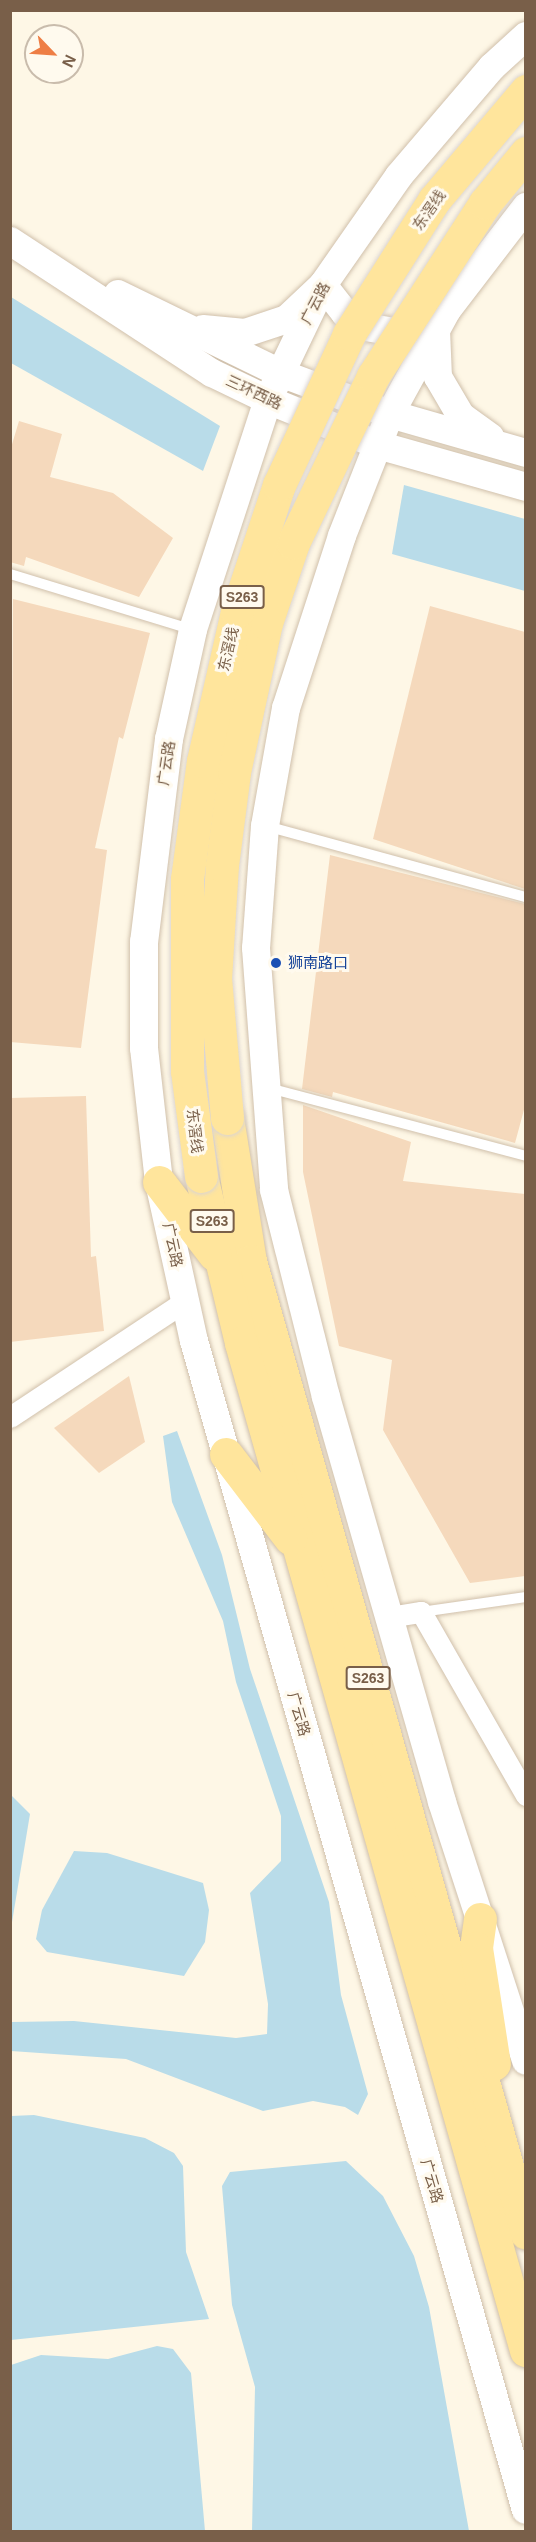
<!DOCTYPE html>
<html>
<head>
<meta charset="utf-8">
<style>
	body { margin:0 }
	#map { position:relative; width:536px; height:2542px; overflow:hidden; background:#fef7e6; font-family:Helvetica,"Noto Sans SC",sans-serif }
	div>[style] { position:absolute }
	.water>* { inset:0; background:#b9dce9 }
	.building>* { inset:0; background:#f5d9bc }
	.roads { filter:drop-shadow(0 0 2px #d0c0ab) drop-shadow(0 0 2px #d0c0ab) }
	.service>* { height:10px; margin:-5px; padding:0 5px; transform-origin:5px; border-radius:5px; background:#fff }
	.minor>* { height:21px; margin:-10.5px; padding:0 10.5px; transform-origin:10.5px; border-radius:10.5px; background:#fff }
	.secondary>* { height:28px; margin:-14px; padding:0 14px; transform-origin:14px; border-radius:14px; background:#fff }
	.primary>* { height:33px; margin:-16.5px; padding:0 16.5px; transform-origin:16.5px; border-radius:16.5px; background:#ffe59c }
	.bridges { filter:drop-shadow(0 0 2px #dcd5d0) drop-shadow(0 0 2px #dcd5d0) }
	.primary-bridge>* { height:33px; margin:-16.5px; padding:0 16.5px; transform-origin:16.5px; border-radius:16.5px; background:#ffe59c }
	.dots>* { width:16px; height:16px; translate:-50% -50%; box-sizing:border-box; border:3px solid #fffaee; border-radius:50% }
	span { translate:-50% -50%; white-space:nowrap; text-align:center; line-height:1.15; -webkit-text-stroke:6px #fffaee; paint-order:stroke }
	.shield-label span { padding:2px 4px; background:#fffaee; border:2px solid; border-radius:4px; -webkit-text-stroke-width:0 }
	.shield-label { font-size:14px; color:#795f49; font-weight:700 }
	.street-label { font-size:15px; color:#795f49 }
	.transit-label { font-size:15px; color:#164399 }
	.left { translate:0 -50%; text-align:left }
	.frame { position:absolute; inset:0; border:12px solid #795f49; pointer-events:none }
	.north { position:absolute; left:24px; top:24px; width:60px; height:60px; box-sizing:border-box; background:#fffaee; border:2px solid #c9bcac; border-radius:50%; rotate:115deg; font-size:16px; font-weight:700; line-height:24px; text-align:center; color:#795f49 }
	.north::after { content:''; display:block; margin:auto; width:21px; height:27px; background:#ee7e45; clip-path:polygon(50% 0,100% 100%,50% 72%,0 100%) }
</style>
</head>
<body>
<div id="map">
	<div class="water">
		<div style="clip-path:polygon(11px 297px,220px 426px,203px 471px,11px 363px)"></div>
		<div style="clip-path:polygon(404px 485px,525px 519px,525px 591px,392px 554px)"></div>
		<div style="clip-path:polygon(177px 1431px,222px 1555px,250px 1669px,329px 1902px,341px 1995px,368px 2094px,358px 2115px,345px 2107px,313px 2101px,263px 2111px,126px 2059px,11px 2051px,11px 2022px,74px 2021px,236px 2038px,267px 2034px,268px 2004px,250px 1893px,281px 1861px,281px 1816px,236px 1682px,223px 1621px,172px 1502px,163px 1436px)"></div>
		<div style="clip-path:polygon(11px 1795px,30px 1814px,11px 1928px)"></div>
		<div style="clip-path:polygon(74px 1851px,107px 1853px,203px 1883px,209px 1910px,205px 1942px,184px 1976px,47px 1952px,36px 1939px,42px 1910px)"></div>
		<div style="clip-path:polygon(34px 2115px,145px 2138px,174px 2153px,183px 2166px,186px 2252px,209px 2319px,11px 2340px,11px 2116px)"></div>
		<div style="clip-path:polygon(346px 2161px,383px 2196px,414px 2256px,429px 2307px,469px 2531px,252px 2531px,255px 2387px,232px 2305px,222px 2186px,230px 2172px)"></div>
		<div style="clip-path:polygon(157px 2346px,173px 2349px,191px 2373px,205px 2531px,11px 2531px,11px 2365px,41px 2355px,108px 2359px)"></div>
	</div>
	<div class="building">
		<div style="clip-path:polygon(19px 421px,62px 434px,50px 477px,113px 493px,173px 538px,139px 597px,26px 557px,24px 566px,10px 562px,10px 451px)"></div>
		<div style="clip-path:polygon(13px 599px,150px 633px,123px 739px,119px 737px,95px 848px,107px 850px,81px 1048px,10px 1042px)"></div>
		<div style="clip-path:polygon(430px 606px,525px 632px,525px 889px,373px 839px)"></div>
		<div style="clip-path:polygon(330px 855px,525px 904px,525px 1106px,515px 1143px,333px 1092px,332px 1097px,302px 1089px)"></div>
		<div style="clip-path:polygon(86px 1096px,91px 1257px,96px 1256px,104px 1331px,10px 1342px,10px 1098px)"></div>
		<div style="clip-path:polygon(303px 1105px,411px 1142px,403px 1181px,525px 1194px,525px 1576px,470px 1583px,383px 1430px,392px 1360px,339px 1346px,303px 1172px)"></div>
		<div style="clip-path:polygon(129px 1376px,145px 1442px,99px 1473px,54px 1428px)"></div>
	</div>
	<div class="roads">
		<div class="service">
			<div style="left:10px;top:574px;width:191px;rotate:17deg"></div>
			<div style="left:266px;top:826px;width:270px;rotate:15.3deg"></div>
			<div style="left:269px;top:1088px;width:266px;rotate:14.8deg"></div>
			<div style="left:421px;top:1612px;width:106px;rotate:-8.1deg"></div>
		</div>
		<div class="minor">
			<div style="left:10px;top:1417px;width:210px;rotate:-33.5deg"></div>
			<div style="left:389px;top:1617px;width:32px;rotate:-9deg"></div>
			<div style="left:421px;top:1612px;width:211px;rotate:60.2deg"></div>
		</div>
		<div class="secondary">
			<div style="left:526px;top:36px;width:46px;rotate:137.6deg"></div>
			<div style="left:492px;top:67px;width:143px;rotate:130.5deg"></div>
			<div style="left:399px;top:176px;width:133px;rotate:124.9deg"></div>
			<div style="left:323px;top:285px;width:127px;rotate:115.6deg"></div>
			<div style="left:268px;top:400px;width:242px;rotate:108.1deg"></div>
			<div style="left:193px;top:630px;width:112px;rotate:102.4deg"></div>
			<div style="left:169px;top:739px;width:205px;rotate:97deg"></div>
			<div style="left:144px;top:942px;width:106px;rotate:90deg"></div>
			<div style="left:144px;top:1048px;width:135px;rotate:83.6deg"></div>
			<div style="left:159px;top:1182px;width:163px;rotate:77.6deg"></div>
			<div style="left:194px;top:1341px;width:1215px;rotate:74.15deg"></div>
			<div style="left:526px;top:207px;width:130px;rotate:127.5deg"></div>
			<div style="left:447px;top:310px;width:119px;rotate:118.7deg"></div>
			<div style="left:390px;top:414px;width:131px;rotate:111.5deg"></div>
			<div style="left:342px;top:536px;width:181px;rotate:108deg"></div>
			<div style="left:286px;top:708px;width:120px;rotate:100.1deg"></div>
			<div style="left:265px;top:826px;width:122px;rotate:94.2deg"></div>
			<div style="left:256px;top:948px;width:243px;rotate:85.7deg"></div>
			<div style="left:274px;top:1190px;width:213px;rotate:75.9deg"></div>
			<div style="left:326px;top:1397px;width:421px;rotate:74deg"></div>
			<div style="left:442px;top:1802px;width:272px;rotate:72deg"></div>
			<div style="left:10px;top:241px;width:241px;rotate:33.2deg"></div>
			<div style="left:212px;top:373px;width:62px;rotate:25.7deg"></div>
			<div style="left:268px;top:400px;width:119px;rotate:22.2deg"></div>
			<div style="left:378px;top:445px;width:154px;rotate:15.8deg"></div>
			<div style="left:118px;top:294px;width:180px;rotate:26deg"></div>
			<div style="left:280px;top:373px;width:117px;rotate:20.4deg"></div>
			<div style="left:390px;top:414px;width:141px;rotate:16deg"></div>
			<div style="left:203px;top:329px;width:42px;rotate:5.4deg"></div>
			<div style="left:245px;top:333px;width:44px;rotate:-18.4deg"></div>
			<div style="left:287px;top:319px;width:50px;rotate:-43.4deg"></div>
			<div style="left:323px;top:285px;width:36px;rotate:52deg"></div>
			<div style="left:345px;top:313px;width:25px;rotate:34deg"></div>
			<div style="left:366px;top:327px;width:40px;rotate:10deg"></div>
			<div style="left:405px;top:334px;width:15px;rotate:-16deg"></div>
			<div style="left:436px;top:330px;width:47px;rotate:87.6deg"></div>
			<div style="left:438px;top:377px;width:45px;rotate:59.5deg"></div>
			<div style="left:461px;top:416px;width:36px;rotate:36deg"></div>
		</div>
		<div class="primary">
			<div style="left:227px;top:1118px;width:145px;rotate:80.9deg"></div>
			<div style="left:250px;top:1261px;width:1010px;rotate:74.15deg"></div>
			<div style="left:201px;top:1176px;width:172px;rotate:76.5deg"></div>
			<div style="left:241px;top:1343px;width:1047px;rotate:74.2deg"></div>
			<div style="left:159px;top:1182px;width:91px;rotate:52.6deg"></div>
			<div style="left:226px;top:1454px;width:106px;rotate:52.7deg"></div>
			<div style="left:480px;top:1919px;width:29px;rotate:98deg"></div>
			<div style="left:476px;top:1948px;width:117px;rotate:81.2deg"></div>
		</div>
	</div>
	<div class="bridges">
		<div class="primary-bridge">
			<div style="left:227px;top:1118px;width:140px;rotate:-94.9deg"></div>
			<div style="left:215px;top:979px;width:114px;rotate:-86.5deg"></div>
			<div style="left:222px;top:865px;width:94px;rotate:-82.6deg"></div>
			<div style="left:234px;top:772px;width:152px;rotate:-77.9deg"></div>
			<div style="left:266px;top:623px;width:84px;rotate:-71.4deg"></div>
			<div style="left:293px;top:543px;width:185px;rotate:-64.4deg"></div>
			<div style="left:373px;top:376px;width:206px;rotate:-57.1deg"></div>
			<div style="left:485px;top:203px;width:65px;rotate:-50.6deg"></div>
			<div style="left:201px;top:1176px;width:106px;rotate:-97.6deg"></div>
			<div style="left:187px;top:1071px;width:192px;rotate:-90deg"></div>
			<div style="left:187px;top:879px;width:119px;rotate:-82.3deg"></div>
			<div style="left:203px;top:761px;width:154px;rotate:-77.2deg"></div>
			<div style="left:237px;top:611px;width:133px;rotate:-71.6deg"></div>
			<div style="left:279px;top:485px;width:166px;rotate:-65.1deg"></div>
			<div style="left:349px;top:334px;width:159px;rotate:-57.6deg"></div>
			<div style="left:434px;top:200px;width:143px;rotate:-49.8deg"></div>
		</div>
	</div>
	<div class="dots">
		<div style="left:276px;top:963px;background:#1a4fb4"></div>
	</div>
	<div class="shield-label">
		<span style="left:242px;top:597px">S263</span>
		<span style="left:212px;top:1221px">S263</span>
		<span style="left:368px;top:1678px">S263</span>
	</div>
	<div class="street-label">
		<span style="left:429px;top:210px;rotate:-55deg">东滘线</span>
		<span style="left:315px;top:303px;rotate:-62deg">广云路</span>
		<span style="left:254px;top:392px;rotate:25deg">三环西路</span>
		<span style="left:228px;top:649px;rotate:-77deg">东滘线</span>
		<span style="left:166px;top:763px;rotate:-81deg">广云路</span>
		<span style="left:195px;top:1131px;rotate:83deg">东滘线</span>
		<span style="left:173px;top:1245px;rotate:78deg">广云路</span>
		<span style="left:299px;top:1714px;rotate:74deg">广云路</span>
		<span style="left:432px;top:2181px;rotate:74deg">广云路</span>
	</div>
	<div class="transit-label">
		<span class="left" style="left:288px;top:963px">狮南路口</span>
	</div>
	<div class="frame"></div>
	<div class="north">N</div>
</div>
</body>
</html>
